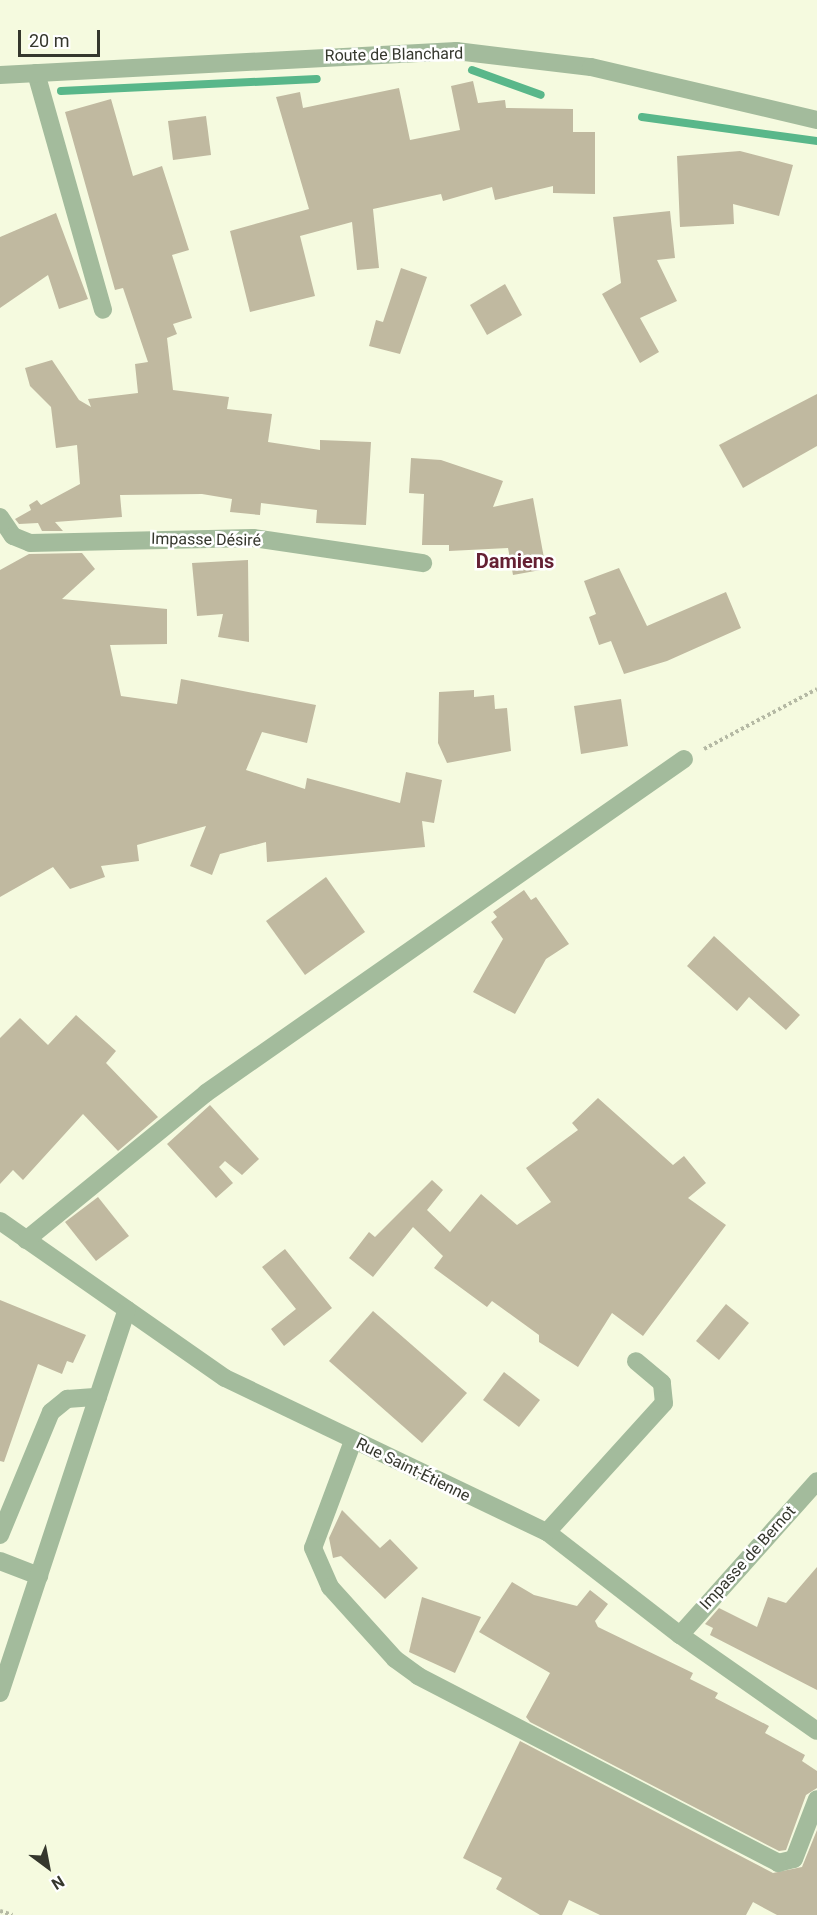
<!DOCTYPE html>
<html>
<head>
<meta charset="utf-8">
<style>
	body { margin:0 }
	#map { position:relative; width:817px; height:1915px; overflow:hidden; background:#f5fadf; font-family:Roboto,sans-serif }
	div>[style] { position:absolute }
	.stream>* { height:8px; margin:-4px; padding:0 4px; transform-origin:4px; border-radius:4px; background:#59b78a }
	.building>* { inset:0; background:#c0b9a0 }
	.path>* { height:4px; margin-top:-2px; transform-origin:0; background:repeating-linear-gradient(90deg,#b5b9a4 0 3px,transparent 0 6px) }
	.minor>* { height:18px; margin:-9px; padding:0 9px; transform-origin:9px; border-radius:9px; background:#a3bb9c }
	span { translate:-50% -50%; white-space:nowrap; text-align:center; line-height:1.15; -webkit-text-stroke:5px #fff; paint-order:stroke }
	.street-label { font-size:16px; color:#35372d }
	.quarter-label { font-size:20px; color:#652033; font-weight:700 }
	.north { position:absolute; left:18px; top:1837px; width:60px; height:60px; -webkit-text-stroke:4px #fff; paint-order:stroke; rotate:148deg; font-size:16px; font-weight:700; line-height:24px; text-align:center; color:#35372d }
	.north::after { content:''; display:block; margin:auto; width:21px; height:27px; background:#35372d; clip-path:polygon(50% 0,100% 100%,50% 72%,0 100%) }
	.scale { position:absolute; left:18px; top:30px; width:82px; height:27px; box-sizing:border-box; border:3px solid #35372d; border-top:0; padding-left:8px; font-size:18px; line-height:21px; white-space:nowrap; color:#35372d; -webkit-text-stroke:4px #fff; paint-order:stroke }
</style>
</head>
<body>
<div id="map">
	<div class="stream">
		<div style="left:472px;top:70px;width:73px;rotate:19.9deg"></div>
		<div style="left:61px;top:91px;width:256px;rotate:-2.7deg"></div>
		<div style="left:642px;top:117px;width:177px;rotate:7.8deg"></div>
	</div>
	<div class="building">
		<div style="clip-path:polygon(473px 81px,478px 103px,505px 100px,506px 108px,573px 109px,573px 132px,595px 132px,595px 194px,553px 193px,553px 186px,495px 200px,492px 187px,443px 201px,441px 194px,373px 209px,379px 268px,357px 270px,352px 222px,300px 236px,315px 296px,250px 312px,230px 231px,309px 209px,276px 97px,300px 92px,303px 108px,399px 88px,410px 140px,460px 130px,451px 86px)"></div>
		<div style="clip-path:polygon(111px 99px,133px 176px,162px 166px,189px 250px,172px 255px,192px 318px,173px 324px,177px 334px,167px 338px,173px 390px,229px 397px,227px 409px,272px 414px,268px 442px,320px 450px,320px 440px,371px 442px,366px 525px,316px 523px,317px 510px,261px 503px,260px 515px,230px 512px,232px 499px,202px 494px,120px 495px,122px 517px,55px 522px,63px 531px,42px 531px,38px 523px,19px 524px,15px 519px,31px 510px,29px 505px,37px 500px,41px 505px,80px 484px,77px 445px,56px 448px,51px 407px,30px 386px,25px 368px,52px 360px,79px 400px,91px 407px,88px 399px,138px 393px,135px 364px,148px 362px,123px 288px,115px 290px,65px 112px)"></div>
		<div style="clip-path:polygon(206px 116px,211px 155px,173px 160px,168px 121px)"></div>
		<div style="clip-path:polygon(740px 151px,793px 165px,779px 216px,733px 204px,734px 224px,680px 227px,677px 156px)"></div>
		<div style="clip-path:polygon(670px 211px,675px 258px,657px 260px,677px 301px,640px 318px,659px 352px,640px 363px,602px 294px,621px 283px,613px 217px)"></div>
		<div style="clip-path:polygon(56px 213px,88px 299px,59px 309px,48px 275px,0 308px,0 237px)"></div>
		<div style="clip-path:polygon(401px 268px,427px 277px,400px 354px,369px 346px,376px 320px,383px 322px)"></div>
		<div style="clip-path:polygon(505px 284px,522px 315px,487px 335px,470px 305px)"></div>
		<div style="clip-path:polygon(817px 394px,817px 446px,743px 488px,719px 445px)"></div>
		<div style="clip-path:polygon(411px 458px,441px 460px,503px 481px,493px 507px,533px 498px,546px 569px,513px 575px,508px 548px,449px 551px,449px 545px,422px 545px,424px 494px,409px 493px)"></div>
		<div style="clip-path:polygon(82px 553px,95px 569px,62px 599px,167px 609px,167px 644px,110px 645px,121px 696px,177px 704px,181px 679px,316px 705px,307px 743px,262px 732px,246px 770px,305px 789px,307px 778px,400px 803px,406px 772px,442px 780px,434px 823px,422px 821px,425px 847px,267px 862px,266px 842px,220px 854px,212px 875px,190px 866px,206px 826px,137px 845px,139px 861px,101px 866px,105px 877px,70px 889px,53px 867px,0 897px,0 570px,29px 554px)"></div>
		<div style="clip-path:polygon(248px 560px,249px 642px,218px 637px,223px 614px,197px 616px,192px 563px)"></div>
		<div style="clip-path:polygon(619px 568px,647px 626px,726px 592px,741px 628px,667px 661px,624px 674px,611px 641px,599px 645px,589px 617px,596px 614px,584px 581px)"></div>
		<div style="clip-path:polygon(474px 690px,474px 697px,494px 695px,495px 709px,507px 708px,511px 751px,447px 763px,438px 743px,439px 692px)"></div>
		<div style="clip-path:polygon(621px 699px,628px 746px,581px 754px,574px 706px)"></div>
		<div style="clip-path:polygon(326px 877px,365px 932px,305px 975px,266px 921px)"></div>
		<div style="clip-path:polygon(524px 890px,531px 900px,536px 897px,569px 944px,546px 959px,515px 1014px,473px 992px,503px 939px,491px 922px,497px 917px,493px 912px)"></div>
		<div style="clip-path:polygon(714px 936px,800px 1015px,786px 1030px,749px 997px,737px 1011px,687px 966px)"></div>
		<div style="clip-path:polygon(76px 1015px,116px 1051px,106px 1063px,158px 1117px,118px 1151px,83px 1114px,23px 1180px,13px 1170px,0 1184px,0 1038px,20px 1018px,48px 1045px)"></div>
		<div style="clip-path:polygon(598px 1098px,673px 1165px,684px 1156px,706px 1183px,688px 1198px,726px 1225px,643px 1336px,612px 1313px,578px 1367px,539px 1342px,539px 1335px,492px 1301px,487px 1307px,434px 1268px,443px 1256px,413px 1227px,373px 1277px,349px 1258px,369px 1232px,375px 1237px,432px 1180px,443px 1190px,427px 1210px,450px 1232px,481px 1194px,517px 1225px,551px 1202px,526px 1168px,578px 1130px,572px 1123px)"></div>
		<div style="clip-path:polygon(210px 1105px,259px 1159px,242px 1175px,225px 1161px,219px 1167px,233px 1183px,216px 1198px,167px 1144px)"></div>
		<div style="clip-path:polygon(98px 1197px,129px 1236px,96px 1261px,65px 1222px)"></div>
		<div style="clip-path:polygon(285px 1249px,332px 1308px,284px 1346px,271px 1329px,296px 1309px,262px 1267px)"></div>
		<div style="clip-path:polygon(0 1300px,86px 1335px,73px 1363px,67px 1361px,62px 1374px,38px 1364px,4px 1462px,0 1461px)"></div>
		<div style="clip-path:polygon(726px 1304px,749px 1323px,719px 1360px,696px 1341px)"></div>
		<div style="clip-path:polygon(373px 1311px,467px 1393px,422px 1443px,329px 1361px)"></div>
		<div style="clip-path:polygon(504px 1372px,540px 1400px,519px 1427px,483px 1400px)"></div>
		<div style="clip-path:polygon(342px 1510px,380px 1548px,390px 1539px,418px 1568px,385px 1599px,341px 1556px,333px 1558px,329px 1538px)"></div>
		<div style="clip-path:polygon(817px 1567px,817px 1690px,710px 1635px,713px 1628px,705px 1624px,719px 1608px,757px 1627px,768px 1597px,786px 1603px)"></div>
		<div style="clip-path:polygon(512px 1582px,534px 1595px,577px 1606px,590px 1590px,608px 1604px,595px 1621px,598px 1627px,693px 1673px,690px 1679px,718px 1693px,715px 1698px,769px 1726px,765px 1733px,805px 1755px,802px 1761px,817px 1771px,817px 1788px,806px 1795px,786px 1850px,779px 1851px,530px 1722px,526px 1717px,550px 1673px,479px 1632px)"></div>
		<div style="clip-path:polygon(422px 1597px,481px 1617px,455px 1673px,409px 1652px)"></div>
		<div style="clip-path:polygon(520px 1741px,773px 1873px,802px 1867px,817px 1830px,817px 1915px,777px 1915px,753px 1902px,746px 1915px,600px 1915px,569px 1900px,562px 1915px,540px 1915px,496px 1889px,502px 1878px,463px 1858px)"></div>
	</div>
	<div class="path">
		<div style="left:704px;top:749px;width:128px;rotate:-28deg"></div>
		<div style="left:0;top:1911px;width:13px;rotate:18deg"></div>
	</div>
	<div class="minor">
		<div style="left:36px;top:73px;width:246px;rotate:74.2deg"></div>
		<div style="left:0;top:75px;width:457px;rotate:-3deg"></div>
		<div style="left:456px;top:51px;width:136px;rotate:6.8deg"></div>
		<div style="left:591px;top:67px;width:232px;rotate:13.2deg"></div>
		<div style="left:0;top:517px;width:23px;rotate:56deg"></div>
		<div style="left:13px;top:536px;width:18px;rotate:22deg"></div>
		<div style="left:30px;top:543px;width:223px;rotate:-1.3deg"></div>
		<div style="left:253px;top:538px;width:172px;rotate:8.4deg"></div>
		<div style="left:0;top:1221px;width:274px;rotate:34.9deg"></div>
		<div style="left:225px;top:1378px;width:357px;rotate:25.6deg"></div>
		<div style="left:547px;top:1532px;width:168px;rotate:37.8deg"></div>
		<div style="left:680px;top:1635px;width:167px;rotate:35deg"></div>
		<div style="left:26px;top:1240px;width:232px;rotate:-39.2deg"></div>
		<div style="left:206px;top:1093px;width:583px;rotate:-34.94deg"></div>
		<div style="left:353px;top:1441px;width:114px;rotate:110.5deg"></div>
		<div style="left:313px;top:1548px;width:43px;rotate:66.4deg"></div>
		<div style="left:330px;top:1587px;width:97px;rotate:47.9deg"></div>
		<div style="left:395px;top:1659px;width:29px;rotate:36deg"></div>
		<div style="left:418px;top:1676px;width:406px;rotate:27.4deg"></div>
		<div style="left:778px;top:1863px;width:16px;rotate:-14deg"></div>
		<div style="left:794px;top:1859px;width:64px;rotate:-69deg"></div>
		<div style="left:547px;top:1532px;width:174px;rotate:-47.8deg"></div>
		<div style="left:664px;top:1403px;width:20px;rotate:-96deg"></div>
		<div style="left:662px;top:1383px;width:34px;rotate:-140deg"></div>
		<div style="left:0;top:1535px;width:133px;rotate:-67.5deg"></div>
		<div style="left:51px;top:1412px;width:21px;rotate:-39deg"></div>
		<div style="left:67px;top:1399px;width:31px;rotate:-4deg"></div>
		<div style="left:0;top:1561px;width:42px;rotate:21deg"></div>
		<div style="left:680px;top:1635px;width:206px;rotate:-48.3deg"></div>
		<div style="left:0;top:1693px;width:404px;rotate:-71.7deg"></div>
	</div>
	<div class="street-label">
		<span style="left:394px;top:55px;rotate:-1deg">Route de Blanchard</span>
		<span style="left:206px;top:540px;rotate:1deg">Impasse Désiré</span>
		<span style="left:413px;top:1470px;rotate:26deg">Rue Saint-Étienne</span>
		<span style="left:748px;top:1558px;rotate:-48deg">Impasse de Bernot</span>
	</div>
	<div class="quarter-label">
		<span style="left:515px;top:561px">Damiens</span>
	</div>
	<div class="north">N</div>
	<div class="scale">20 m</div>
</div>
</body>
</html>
